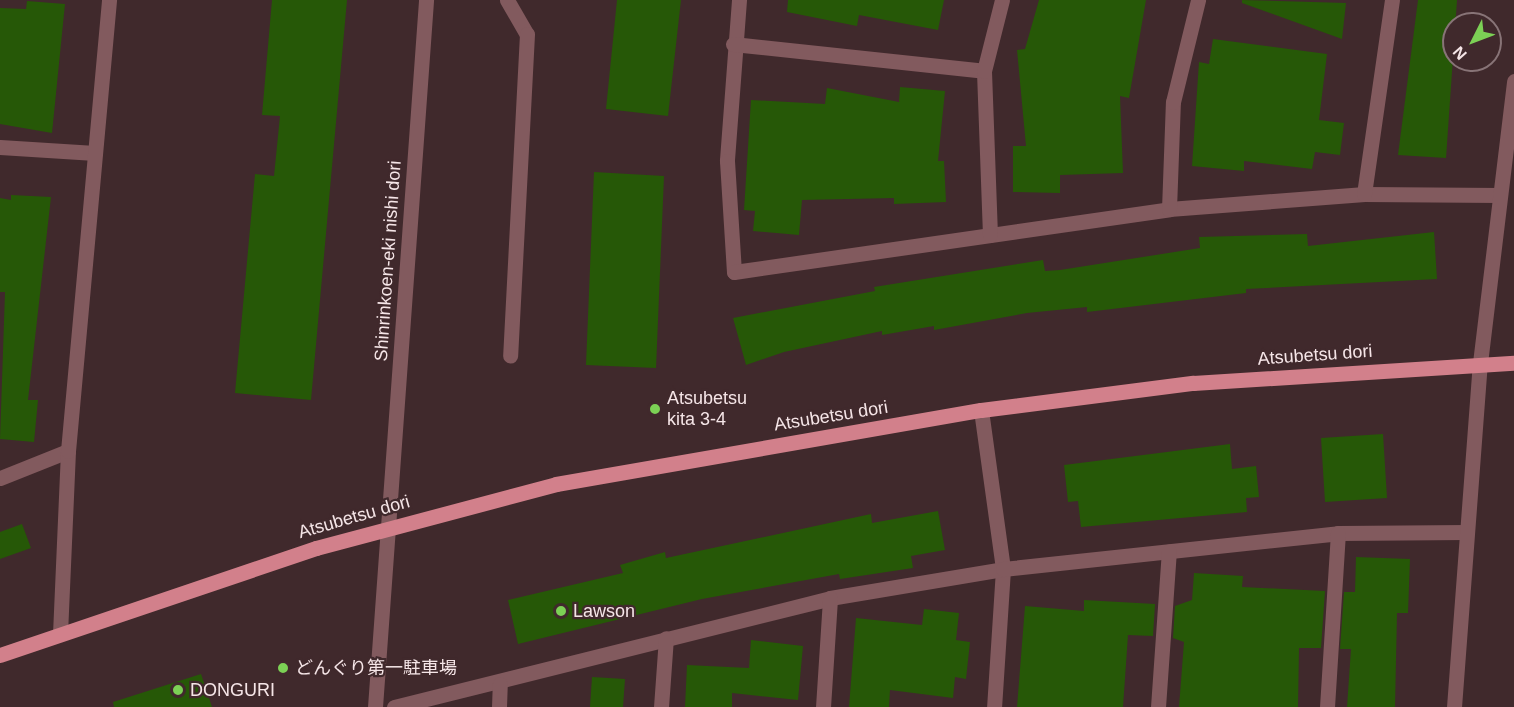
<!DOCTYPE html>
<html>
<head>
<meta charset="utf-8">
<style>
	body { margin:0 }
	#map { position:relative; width:1514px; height:707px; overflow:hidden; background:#40292c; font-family:Arial,"Noto Sans JP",sans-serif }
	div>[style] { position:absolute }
	.building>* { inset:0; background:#265807 }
	.minor>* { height:15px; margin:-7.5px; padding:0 7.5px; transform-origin:7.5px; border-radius:7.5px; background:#825a5e }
	.major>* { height:15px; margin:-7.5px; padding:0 7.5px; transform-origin:7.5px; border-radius:7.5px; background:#d2808b }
	.dots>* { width:16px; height:16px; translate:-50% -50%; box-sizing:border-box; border:3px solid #40292c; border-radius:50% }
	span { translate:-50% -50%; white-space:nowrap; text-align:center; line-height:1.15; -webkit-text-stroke:4.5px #40292c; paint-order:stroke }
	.street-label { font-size:18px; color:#f5e5e7 }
	.poi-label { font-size:18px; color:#f5e5e7 }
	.left { translate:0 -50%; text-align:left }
	.north { position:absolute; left:1442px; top:12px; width:60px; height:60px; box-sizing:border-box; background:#40292c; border:2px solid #887477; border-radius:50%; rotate:228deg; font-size:16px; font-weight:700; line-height:24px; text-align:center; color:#f5e5e7 }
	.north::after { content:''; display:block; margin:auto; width:21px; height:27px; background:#7cd155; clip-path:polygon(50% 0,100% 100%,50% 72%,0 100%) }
</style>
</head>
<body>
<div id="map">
	<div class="building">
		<div style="clip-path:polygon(272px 0,347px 0,311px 400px,235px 393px,255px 174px,274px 176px,280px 116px,262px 115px)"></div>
		<div style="clip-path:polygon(617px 0,681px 0,668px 116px,606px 109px)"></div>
		<div style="clip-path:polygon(788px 0,944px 0,938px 30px,859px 15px,857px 26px,787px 12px)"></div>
		<div style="clip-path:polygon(1039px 0,1146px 0,1129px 98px,1120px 96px,1123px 173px,1060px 175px,1060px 193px,1013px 192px,1013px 146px,1026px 146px,1017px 50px,1025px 49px)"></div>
		<div style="clip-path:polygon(1242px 0,1346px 3px,1342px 39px,1242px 3px)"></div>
		<div style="clip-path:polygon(1418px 0,1457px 0,1446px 158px,1398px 155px)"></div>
		<div style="clip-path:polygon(27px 1px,65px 4px,52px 133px,0 124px,0 8px,26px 9px)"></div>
		<div style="clip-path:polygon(1213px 39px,1327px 54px,1319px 120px,1344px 123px,1340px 155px,1315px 152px,1312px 169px,1244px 161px,1244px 171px,1192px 166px,1199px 62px,1209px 64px)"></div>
		<div style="clip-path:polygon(900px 87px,945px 91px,938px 161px,944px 161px,946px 202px,894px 204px,894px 198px,802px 200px,799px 235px,753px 231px,755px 211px,744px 210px,751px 100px,825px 104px,827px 88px,899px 102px)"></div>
		<div style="clip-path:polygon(594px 172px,664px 176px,656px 368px,586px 365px)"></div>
		<div style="clip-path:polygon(11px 195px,51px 197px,28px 400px,38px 400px,34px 442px,0 439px,5px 292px,0 292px,0 198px,11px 200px)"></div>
		<div style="clip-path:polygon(1434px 232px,1437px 279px,1246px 289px,1246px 293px,1087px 312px,1087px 307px,1027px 313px,934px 330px,934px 326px,882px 335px,882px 331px,784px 352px,746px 365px,733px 318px,875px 291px,874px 287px,1043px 260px,1045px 271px,1060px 270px,1200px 248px,1199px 237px,1307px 234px,1308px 246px)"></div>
		<div style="clip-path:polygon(1383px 434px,1387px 498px,1325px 502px,1321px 438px)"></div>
		<div style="clip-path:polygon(1230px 444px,1232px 469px,1256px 466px,1259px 497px,1246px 498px,1247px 512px,1081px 527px,1078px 501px,1068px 502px,1064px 465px)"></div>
		<div style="clip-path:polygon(938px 511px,945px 550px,911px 556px,913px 568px,840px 579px,839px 574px,702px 599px,518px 644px,508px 600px,623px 573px,620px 565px,665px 552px,666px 558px,871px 514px,872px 523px)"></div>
		<div style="clip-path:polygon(22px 524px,31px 548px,0 559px,0 532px)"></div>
		<div style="clip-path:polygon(1356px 557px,1410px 559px,1408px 613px,1397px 613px,1395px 707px,1347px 707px,1351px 649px,1340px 649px,1344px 592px,1355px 592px)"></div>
		<div style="clip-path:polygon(1194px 573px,1243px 576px,1242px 587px,1325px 591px,1321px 648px,1299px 648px,1298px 707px,1179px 707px,1184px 642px,1173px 638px,1175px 606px,1192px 600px)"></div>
		<div style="clip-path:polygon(1084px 600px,1155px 604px,1153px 636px,1128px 635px,1123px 707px,1017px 707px,1025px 606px,1084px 611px)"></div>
		<div style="clip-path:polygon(924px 609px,959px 613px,956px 640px,970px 642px,966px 679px,955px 677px,953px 698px,890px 690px,889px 707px,849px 707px,856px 618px,922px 625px)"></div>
		<div style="clip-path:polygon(751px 640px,803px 646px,798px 700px,732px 693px,732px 707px,685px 707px,687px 665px,749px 668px)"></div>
		<div style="clip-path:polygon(201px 674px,212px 707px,114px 707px,113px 702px)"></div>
		<div style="clip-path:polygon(592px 677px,625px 679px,623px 707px,590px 707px)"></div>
	</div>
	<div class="minor">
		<div style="left:507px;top:0;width:39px;rotate:60deg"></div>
		<div style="left:527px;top:34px;width:322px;rotate:93deg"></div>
		<div style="left:739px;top:0;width:161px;rotate:94.3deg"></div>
		<div style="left:727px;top:161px;width:111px;rotate:86.4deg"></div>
		<div style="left:734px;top:272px;width:440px;rotate:-8.2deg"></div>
		<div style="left:1169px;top:209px;width:196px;rotate:-4.4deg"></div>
		<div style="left:1364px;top:194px;width:136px;rotate:0.4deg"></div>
		<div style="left:733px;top:44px;width:252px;rotate:6.1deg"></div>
		<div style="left:0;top:147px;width:95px;rotate:3.6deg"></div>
		<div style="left:1364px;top:194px;width:196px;rotate:-81.8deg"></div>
		<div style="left:1169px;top:209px;width:107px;rotate:-87.9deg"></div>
		<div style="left:1173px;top:102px;width:105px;rotate:-76.2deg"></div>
		<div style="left:990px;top:235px;width:164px;rotate:-92.1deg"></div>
		<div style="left:984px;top:71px;width:73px;rotate:-75.8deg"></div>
		<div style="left:981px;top:410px;width:161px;rotate:82.1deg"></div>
		<div style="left:1003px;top:569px;width:138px;rotate:93.7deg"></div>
		<div style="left:0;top:478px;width:73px;rotate:-21.7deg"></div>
		<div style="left:60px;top:634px;width:183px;rotate:-87.5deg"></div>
		<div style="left:68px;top:451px;width:453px;rotate:-84.8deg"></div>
		<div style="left:375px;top:707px;width:709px;rotate:-85.87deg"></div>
		<div style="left:394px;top:707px;width:449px;rotate:-14deg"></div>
		<div style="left:830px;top:598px;width:175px;rotate:-9.5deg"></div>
		<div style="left:1003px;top:569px;width:337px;rotate:-6.1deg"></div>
		<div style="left:1338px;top:533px;width:129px;rotate:-0.4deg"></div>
		<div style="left:499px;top:707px;width:23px;rotate:-88deg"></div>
		<div style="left:661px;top:707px;width:69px;rotate:-85.9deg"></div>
		<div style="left:823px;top:707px;width:109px;rotate:-86.3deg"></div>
		<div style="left:1158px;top:707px;width:156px;rotate:-86deg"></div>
		<div style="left:1327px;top:707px;width:174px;rotate:-86.4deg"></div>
		<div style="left:1454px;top:707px;width:345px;rotate:-85.7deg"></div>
		<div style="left:1480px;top:363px;width:284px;rotate:-83.1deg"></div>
	</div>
	<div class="major">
		<div style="left:0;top:655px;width:334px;rotate:-18.7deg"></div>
		<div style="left:316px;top:548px;width:248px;rotate:-14.9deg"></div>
		<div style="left:556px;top:484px;width:431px;rotate:-9.9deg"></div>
		<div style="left:981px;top:410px;width:214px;rotate:-7.3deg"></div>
		<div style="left:1193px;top:383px;width:322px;rotate:-3.6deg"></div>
	</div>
	<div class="dots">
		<div style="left:655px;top:409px;background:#7cd155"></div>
		<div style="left:561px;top:611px;background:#7cd155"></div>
		<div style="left:283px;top:668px;background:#7cd155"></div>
		<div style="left:178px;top:690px;background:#7cd155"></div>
	</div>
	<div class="street-label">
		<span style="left:388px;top:261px;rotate:-86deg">Shinrinkoen-eki nishi dori</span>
		<span style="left:1315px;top:355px;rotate:-4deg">Atsubetsu dori</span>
		<span style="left:831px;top:416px;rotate:-9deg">Atsubetsu dori</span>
		<span style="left:354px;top:517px;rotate:-16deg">Atsubetsu dori</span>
	</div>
	<div class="poi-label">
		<span class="left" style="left:667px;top:409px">Atsubetsu<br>kita 3-4</span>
		<span class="left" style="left:573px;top:611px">Lawson</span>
		<span class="left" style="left:295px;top:668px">どんぐり第一駐車場</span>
		<span class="left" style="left:190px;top:690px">DONGURI</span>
	</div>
	<div class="north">N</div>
</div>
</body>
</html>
